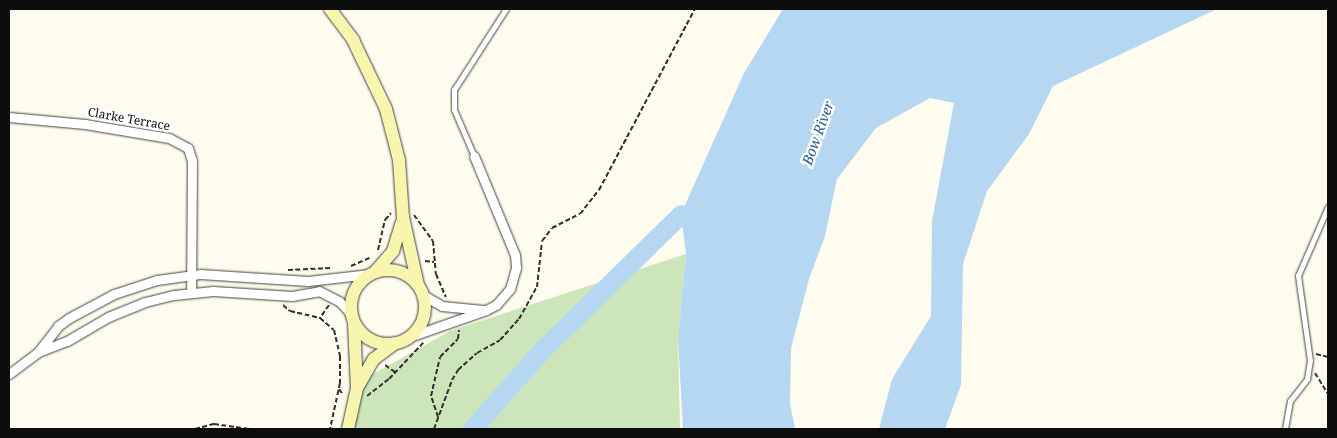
<!DOCTYPE html>
<html>
<head>
<meta charset="utf-8">
<style>
	body { margin:0 }
	#map { position:relative; width:1337px; height:438px; overflow:hidden; background:#fefcee; font-family:"Noto Serif",serif }
	div>[style] { position:absolute }
	.green>* { inset:0; background:#cde5ba }
	.water>* { inset:0; background:#b6d7f1 }
	.river>* { height:19px; margin:-9.5px; padding:0 9.5px; transform-origin:9.5px; border-radius:9.5px; background:#b6d7f1 }
	.path>* { height:2px; margin-top:-1px; transform-origin:0; background:repeating-linear-gradient(90deg,#2f2f2f 0 5px,transparent 0 7.5px) }
	.roads { filter:drop-shadow(0 0 1px #404040) drop-shadow(0 0 1px #404040) }
	.lane>* { height:4.5px; margin:-2.25px; padding:0 2.25px; transform-origin:2.25px; border-radius:2.25px; background:#fff }
	.street>* { height:9px; margin:-4.5px; padding:0 4.5px; transform-origin:4.5px; border-radius:4.5px; background:#fff }
	.secondary>* { height:12px; margin:-6px; padding:0 6px; transform-origin:6px; border-radius:6px; background:#f8f6ae }
	.secondary>.ring { margin:-6px; padding:0; box-sizing:content-box; background:none; border:12px solid #f8f6ae; border-radius:50% }
	span { translate:-50% -50%; white-space:nowrap; text-align:center; line-height:1.15; -webkit-text-stroke:5px #fff; paint-order:stroke }
	.street-label { font-size:12px; color:#0d0d0d }
	.water-label { font-size:14px; color:#205994; font-style:italic }
	.frame { position:absolute; inset:0; border:10px solid #0d0d0d; pointer-events:none }
</style>
</head>
<body>
<div id="map">
	<div class="green">
		<div style="clip-path:polygon(686px 254px,678px 338px,680px 429px,353px 429px,363px 380px,450px 331px)"></div>
	</div>
	<div class="water">
		<div style="clip-path:polygon(783px 9px,1217px 9px,1053px 86px,1029px 134px,987px 191px,963px 264px,961px 385px,945px 429px,879px 429px,892px 379px,931px 316px,932px 221px,954px 103px,930px 98px,876px 128px,837px 179px,825px 236px,809px 279px,791px 348px,790px 403px,795px 429px,683px 429px,678px 338px,686px 254px,681px 214px,744px 73px)"></div>
	</div>
	<div class="river">
		<div style="left:472px;top:429px;width:106px;rotate:-48.5deg"></div>
		<div style="left:542px;top:350px;width:194px;rotate:-44.4deg"></div>
	</div>
	<div class="path">
		<div style="left:414px;top:215px;width:32px;rotate:54deg"></div>
		<div style="left:433px;top:241px;width:33px;rotate:85deg"></div>
		<div style="left:436px;top:274px;width:25px;rotate:67deg"></div>
		<div style="left:378px;top:250px;width:31px;rotate:-77deg"></div>
		<div style="left:385px;top:220px;width:9px;rotate:-49deg"></div>
		<div style="left:425px;top:261px;width:9px;rotate:6deg"></div>
		<div style="left:351px;top:266px;width:22px;rotate:-24deg"></div>
		<div style="left:288px;top:270px;width:43px;rotate:-2.7deg"></div>
		<div style="left:283px;top:305px;width:9px;rotate:41deg"></div>
		<div style="left:290px;top:311px;width:31px;rotate:13deg"></div>
		<div style="left:329px;top:305px;width:16px;rotate:125deg"></div>
		<div style="left:320px;top:318px;width:18px;rotate:41deg"></div>
		<div style="left:334px;top:330px;width:27px;rotate:77deg"></div>
		<div style="left:340px;top:356px;width:27px;rotate:90deg"></div>
		<div style="left:340px;top:383px;width:47px;rotate:102.3deg"></div>
		<div style="left:1316px;top:354px;width:12px;rotate:14deg"></div>
		<div style="left:385px;top:365px;width:12px;rotate:35deg"></div>
		<div style="left:1315px;top:373px;width:25px;rotate:58deg"></div>
		<div style="left:339px;top:389px;width:7px;rotate:56deg"></div>
		<div style="left:367px;top:396px;width:28px;rotate:-38deg"></div>
		<div style="left:389px;top:379px;width:50px;rotate:-46.6deg"></div>
		<div style="left:438px;top:417px;width:22px;rotate:-108deg"></div>
		<div style="left:431px;top:396px;width:40px;rotate:-77deg"></div>
		<div style="left:440px;top:357px;width:25px;rotate:-45deg"></div>
		<div style="left:458px;top:339px;width:9px;rotate:-84deg"></div>
		<div style="left:195px;top:429px;width:20px;rotate:-15deg"></div>
		<div style="left:214px;top:424px;width:36px;rotate:8deg"></div>
		<div style="left:434px;top:429px;width:52px;rotate:-69.8deg"></div>
		<div style="left:452px;top:380px;width:12px;rotate:-59deg"></div>
		<div style="left:458px;top:370px;width:25px;rotate:-42deg"></div>
		<div style="left:477px;top:353px;width:26px;rotate:-29deg"></div>
		<div style="left:500px;top:340px;width:28px;rotate:-48deg"></div>
		<div style="left:519px;top:319px;width:37px;rotate:-61deg"></div>
		<div style="left:537px;top:287px;width:46px;rotate:-83.8deg"></div>
		<div style="left:542px;top:241px;width:16px;rotate:-52deg"></div>
		<div style="left:552px;top:228px;width:31px;rotate:-27deg"></div>
		<div style="left:580px;top:214px;width:31px;rotate:-52deg"></div>
		<div style="left:599px;top:190px;width:205px;rotate:-62.1deg"></div>
	</div>
	<div class="roads">
		<div class="lane">
			<div style="left:474px;top:156px;width:50px;rotate:-113.5deg"></div>
			<div style="left:454px;top:110px;width:20px;rotate:-90deg"></div>
			<div style="left:454px;top:90px;width:96px;rotate:-57.3deg"></div>
			<div style="left:1285px;top:429px;width:28px;rotate:-80deg"></div>
			<div style="left:1290px;top:401px;width:28px;rotate:-52deg"></div>
			<div style="left:1307px;top:379px;width:18px;rotate:-81deg"></div>
			<div style="left:1310px;top:361px;width:86px;rotate:-98deg"></div>
			<div style="left:1298px;top:276px;width:75px;rotate:-66.5deg"></div>
		</div>
		<div class="street">
			<div style="left:9px;top:117px;width:76px;rotate:5.3deg"></div>
			<div style="left:85px;top:124px;width:85px;rotate:9.5deg"></div>
			<div style="left:169px;top:138px;width:21px;rotate:28deg"></div>
			<div style="left:188px;top:148px;width:14px;rotate:73deg"></div>
			<div style="left:192px;top:161px;width:132px;rotate:90.4deg"></div>
			<div style="left:423px;top:295px;width:22px;rotate:30deg"></div>
			<div style="left:442px;top:306px;width:41px;rotate:5.6deg"></div>
			<div style="left:409px;top:337px;width:82px;rotate:-19.3deg"></div>
			<div style="left:486px;top:310px;width:11px;rotate:-27deg"></div>
			<div style="left:496px;top:305px;width:21px;rotate:-49deg"></div>
			<div style="left:510px;top:289px;width:22px;rotate:-74deg"></div>
			<div style="left:516px;top:268px;width:13px;rotate:-94deg"></div>
			<div style="left:515px;top:255px;width:107px;rotate:-112.5deg"></div>
			<div style="left:38px;top:352px;width:33px;rotate:-52deg"></div>
			<div style="left:58px;top:326px;width:14px;rotate:-36deg"></div>
			<div style="left:69px;top:318px;width:51px;rotate:-28.1deg"></div>
			<div style="left:114px;top:294px;width:45px;rotate:-18deg"></div>
			<div style="left:157px;top:280px;width:43px;rotate:-7.9deg"></div>
			<div style="left:200px;top:274px;width:108px;rotate:3.7deg"></div>
			<div style="left:308px;top:281px;width:62px;rotate:-6.4deg"></div>
			<div style="left:9px;top:374px;width:36px;rotate:-37deg"></div>
			<div style="left:38px;top:352px;width:31px;rotate:-21deg"></div>
			<div style="left:67px;top:341px;width:48px;rotate:-30.3deg"></div>
			<div style="left:108px;top:317px;width:40px;rotate:-22deg"></div>
			<div style="left:145px;top:302px;width:30px;rotate:-14deg"></div>
			<div style="left:174px;top:295px;width:39px;rotate:-6deg"></div>
			<div style="left:213px;top:291px;width:79px;rotate:3.6deg"></div>
			<div style="left:292px;top:296px;width:27px;rotate:-10deg"></div>
			<div style="left:319px;top:291px;width:22px;rotate:27deg"></div>
			<div style="left:339px;top:301px;width:19px;rotate:47deg"></div>
		</div>
		<div class="secondary">
			<div style="left:330px;top:9px;width:39px;rotate:53deg"></div>
			<div style="left:353px;top:40px;width:76px;rotate:64.4deg"></div>
			<div style="left:386px;top:109px;width:53px;rotate:75.7deg"></div>
			<div style="left:399px;top:160px;width:57px;rotate:86deg"></div>
			<div style="left:403px;top:217px;width:70px;rotate:77.6deg"></div>
			<div class="ring" style="left:351px;top:270px;width:62px;height:62px"></div>
			<div style="left:375px;top:272px;width:28px;rotate:-49deg"></div>
			<div style="left:393px;top:251px;width:30px;rotate:-73deg"></div>
			<div style="left:357px;top:388px;width:34px;rotate:-60deg"></div>
			<div style="left:374px;top:359px;width:26px;rotate:-37deg"></div>
			<div style="left:348px;top:429px;width:42px;rotate:-77.6deg"></div>
			<div style="left:357px;top:388px;width:65px;rotate:-92.6deg"></div>
		</div>
	</div>
	<div class="street-label">
		<span style="left:129px;top:119px;rotate:10deg">Clarke Terrace</span>
	</div>
	<div class="water-label">
		<span style="left:818px;top:133px;rotate:-70deg">Bow River</span>
	</div>
	<div class="frame"></div>
</div>
</body>
</html>
